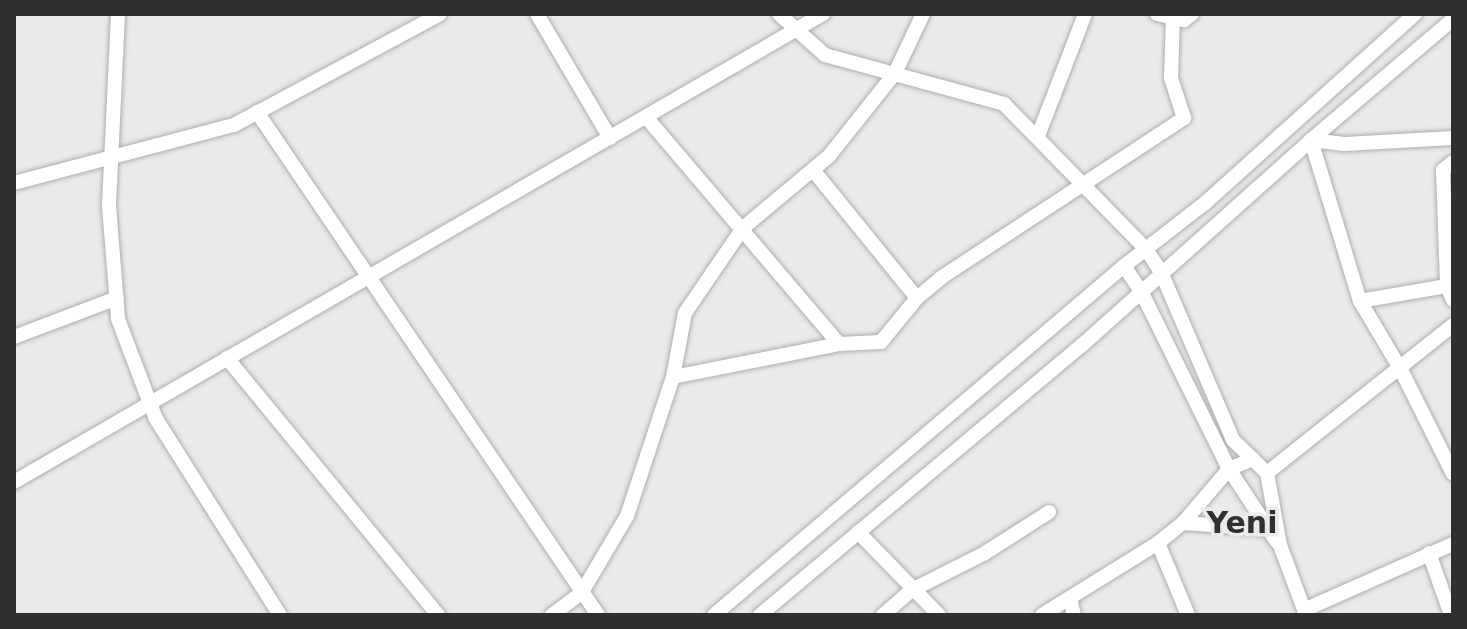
<!DOCTYPE html>
<html>
<head>
<meta charset="utf-8">
<style>
	body { margin:0 }
	#map { position:relative; width:1467px; height:629px; overflow:hidden; background:#eaeaec; font-family:"DejaVu Sans",sans-serif }
	div>[style] { position:absolute }
	.roads { filter:drop-shadow(0 0 2px #adaeaf) drop-shadow(0 0 2px #adaeaf) }
	.minor>* { height:14px; margin:-7px; padding:0 7px; transform-origin:7px; border-radius:7px; background:#fff }
	span { translate:-50% -50%; white-space:nowrap; text-align:center; line-height:1.15; -webkit-text-stroke:7px #eaeaec; paint-order:stroke }
	.district-label { font-size:30px; color:#2f3030; font-weight:700 }
	.frame { position:absolute; inset:0; border:16px solid #2f3030; pointer-events:none }
</style>
</head>
<body>
<div id="map">
	<div class="roads">
		<div class="minor">
			<div style="left:118px;top:14px;width:192px;rotate:92.7deg"></div>
			<div style="left:109px;top:206px;width:113px;rotate:85.4deg"></div>
			<div style="left:118px;top:319px;width:107px;rotate:69.2deg"></div>
			<div style="left:156px;top:419px;width:232px;rotate:57.7deg"></div>
			<div style="left:537px;top:14px;width:144px;rotate:59.5deg"></div>
			<div style="left:779px;top:14px;width:62px;rotate:41.7deg"></div>
			<div style="left:825px;top:55px;width:186px;rotate:15.3deg"></div>
			<div style="left:1004px;top:104px;width:203px;rotate:45.6deg"></div>
			<div style="left:1146px;top:249px;width:27px;rotate:57deg"></div>
			<div style="left:1161px;top:272px;width:183px;rotate:66.8deg"></div>
			<div style="left:1233px;top:440px;width:47px;rotate:44.1deg"></div>
			<div style="left:1267px;top:473px;width:73px;rotate:79.8deg"></div>
			<div style="left:1280px;top:545px;width:75px;rotate:69.6deg"></div>
			<div style="left:1157px;top:14px;width:28px;rotate:13deg"></div>
			<div style="left:1184px;top:20px;width:10px;rotate:-37deg"></div>
			<div style="left:257px;top:112px;width:608px;rotate:55.87deg"></div>
			<div style="left:646px;top:117px;width:298px;rotate:49.6deg"></div>
			<div style="left:1038px;top:136px;width:131px;rotate:-68.9deg"></div>
			<div style="left:1453px;top:138px;width:109px;rotate:176.8deg"></div>
			<div style="left:1344px;top:144px;width:33px;rotate:-173deg"></div>
			<div style="left:1311px;top:140px;width:168px;rotate:73.1deg"></div>
			<div style="left:1360px;top:301px;width:80px;rotate:59.3deg"></div>
			<div style="left:1401px;top:370px;width:116px;rotate:63.4deg"></div>
			<div style="left:1453px;top:162px;width:13px;rotate:141deg"></div>
			<div style="left:1443px;top:170px;width:116px;rotate:88deg"></div>
			<div style="left:1447px;top:286px;width:15px;rotate:67deg"></div>
			<div style="left:813px;top:170px;width:165px;rotate:50.9deg"></div>
			<div style="left:14px;top:183px;width:228px;rotate:-14.8deg"></div>
			<div style="left:234px;top:125px;width:234px;rotate:-28.3deg"></div>
			<div style="left:1124px;top:266px;width:30px;rotate:56deg"></div>
			<div style="left:1141px;top:291px;width:199px;rotate:63.7deg"></div>
			<div style="left:1229px;top:469px;width:87px;rotate:56.7deg"></div>
			<div style="left:1360px;top:301px;width:88px;rotate:-9.8deg"></div>
			<div style="left:14px;top:337px;width:110px;rotate:-20.7deg"></div>
			<div style="left:227px;top:358px;width:333px;rotate:50.6deg"></div>
			<div style="left:673px;top:377px;width:169px;rotate:-11.2deg"></div>
			<div style="left:839px;top:344px;width:42px;rotate:-2.7deg"></div>
			<div style="left:881px;top:342px;width:57px;rotate:-50.7deg"></div>
			<div style="left:917px;top:298px;width:33px;rotate:-40deg"></div>
			<div style="left:942px;top:277px;width:290px;rotate:-33.3deg"></div>
			<div style="left:1184px;top:118px;width:42px;rotate:-108deg"></div>
			<div style="left:1171px;top:78px;width:60px;rotate:-88.1deg"></div>
			<div style="left:1267px;top:473px;width:238px;rotate:-38.5deg"></div>
			<div style="left:14px;top:482px;width:935px;rotate:-30.05deg"></div>
			<div style="left:1183px;top:523px;width:85px;rotate:4deg"></div>
			<div style="left:858px;top:532px;width:116px;rotate:45.7deg"></div>
			<div style="left:1158px;top:543px;width:78px;rotate:67.4deg"></div>
			<div style="left:1429px;top:553px;width:66px;rotate:70.5deg"></div>
			<div style="left:1070px;top:598px;width:17px;rotate:77deg"></div>
			<div style="left:1304px;top:610px;width:163px;rotate:-23.9deg"></div>
			<div style="left:552px;top:615px;width:38px;rotate:-37deg"></div>
			<div style="left:582px;top:592px;width:88px;rotate:-59.4deg"></div>
			<div style="left:627px;top:516px;width:146px;rotate:-71.7deg"></div>
			<div style="left:673px;top:377px;width:65px;rotate:-79.4deg"></div>
			<div style="left:685px;top:313px;width:103px;rotate:-55.7deg"></div>
			<div style="left:743px;top:228px;width:112px;rotate:-39.9deg"></div>
			<div style="left:829px;top:156px;width:106px;rotate:-51.5deg"></div>
			<div style="left:895px;top:73px;width:65px;rotate:-64.6deg"></div>
			<div style="left:714px;top:615px;width:538px;rotate:-40.41deg"></div>
			<div style="left:1124px;top:266px;width:103px;rotate:-37.9deg"></div>
			<div style="left:1205px;top:203px;width:283px;rotate:-42deg"></div>
			<div style="left:760px;top:615px;width:420px;rotate:-40deg"></div>
			<div style="left:1082px;top:345px;width:307px;rotate:-41.8deg"></div>
			<div style="left:1311px;top:140px;width:187px;rotate:-40.4deg"></div>
			<div style="left:883px;top:615px;width:38px;rotate:-41deg"></div>
			<div style="left:912px;top:590px;width:82px;rotate:-26.9deg"></div>
			<div style="left:985px;top:553px;width:76px;rotate:-32.6deg"></div>
			<div style="left:1042px;top:615px;width:137px;rotate:-31.8deg"></div>
			<div style="left:1158px;top:543px;width:32px;rotate:-39deg"></div>
			<div style="left:1183px;top:523px;width:71px;rotate:-49.6deg"></div>
			<div style="left:1229px;top:469px;width:26px;rotate:-23deg"></div>
		</div>
	</div>
	<div class="district-label">
		<span style="left:1242px;top:523px">Yeni</span>
	</div>
	<div class="frame"></div>
</div>
</body>
</html>
